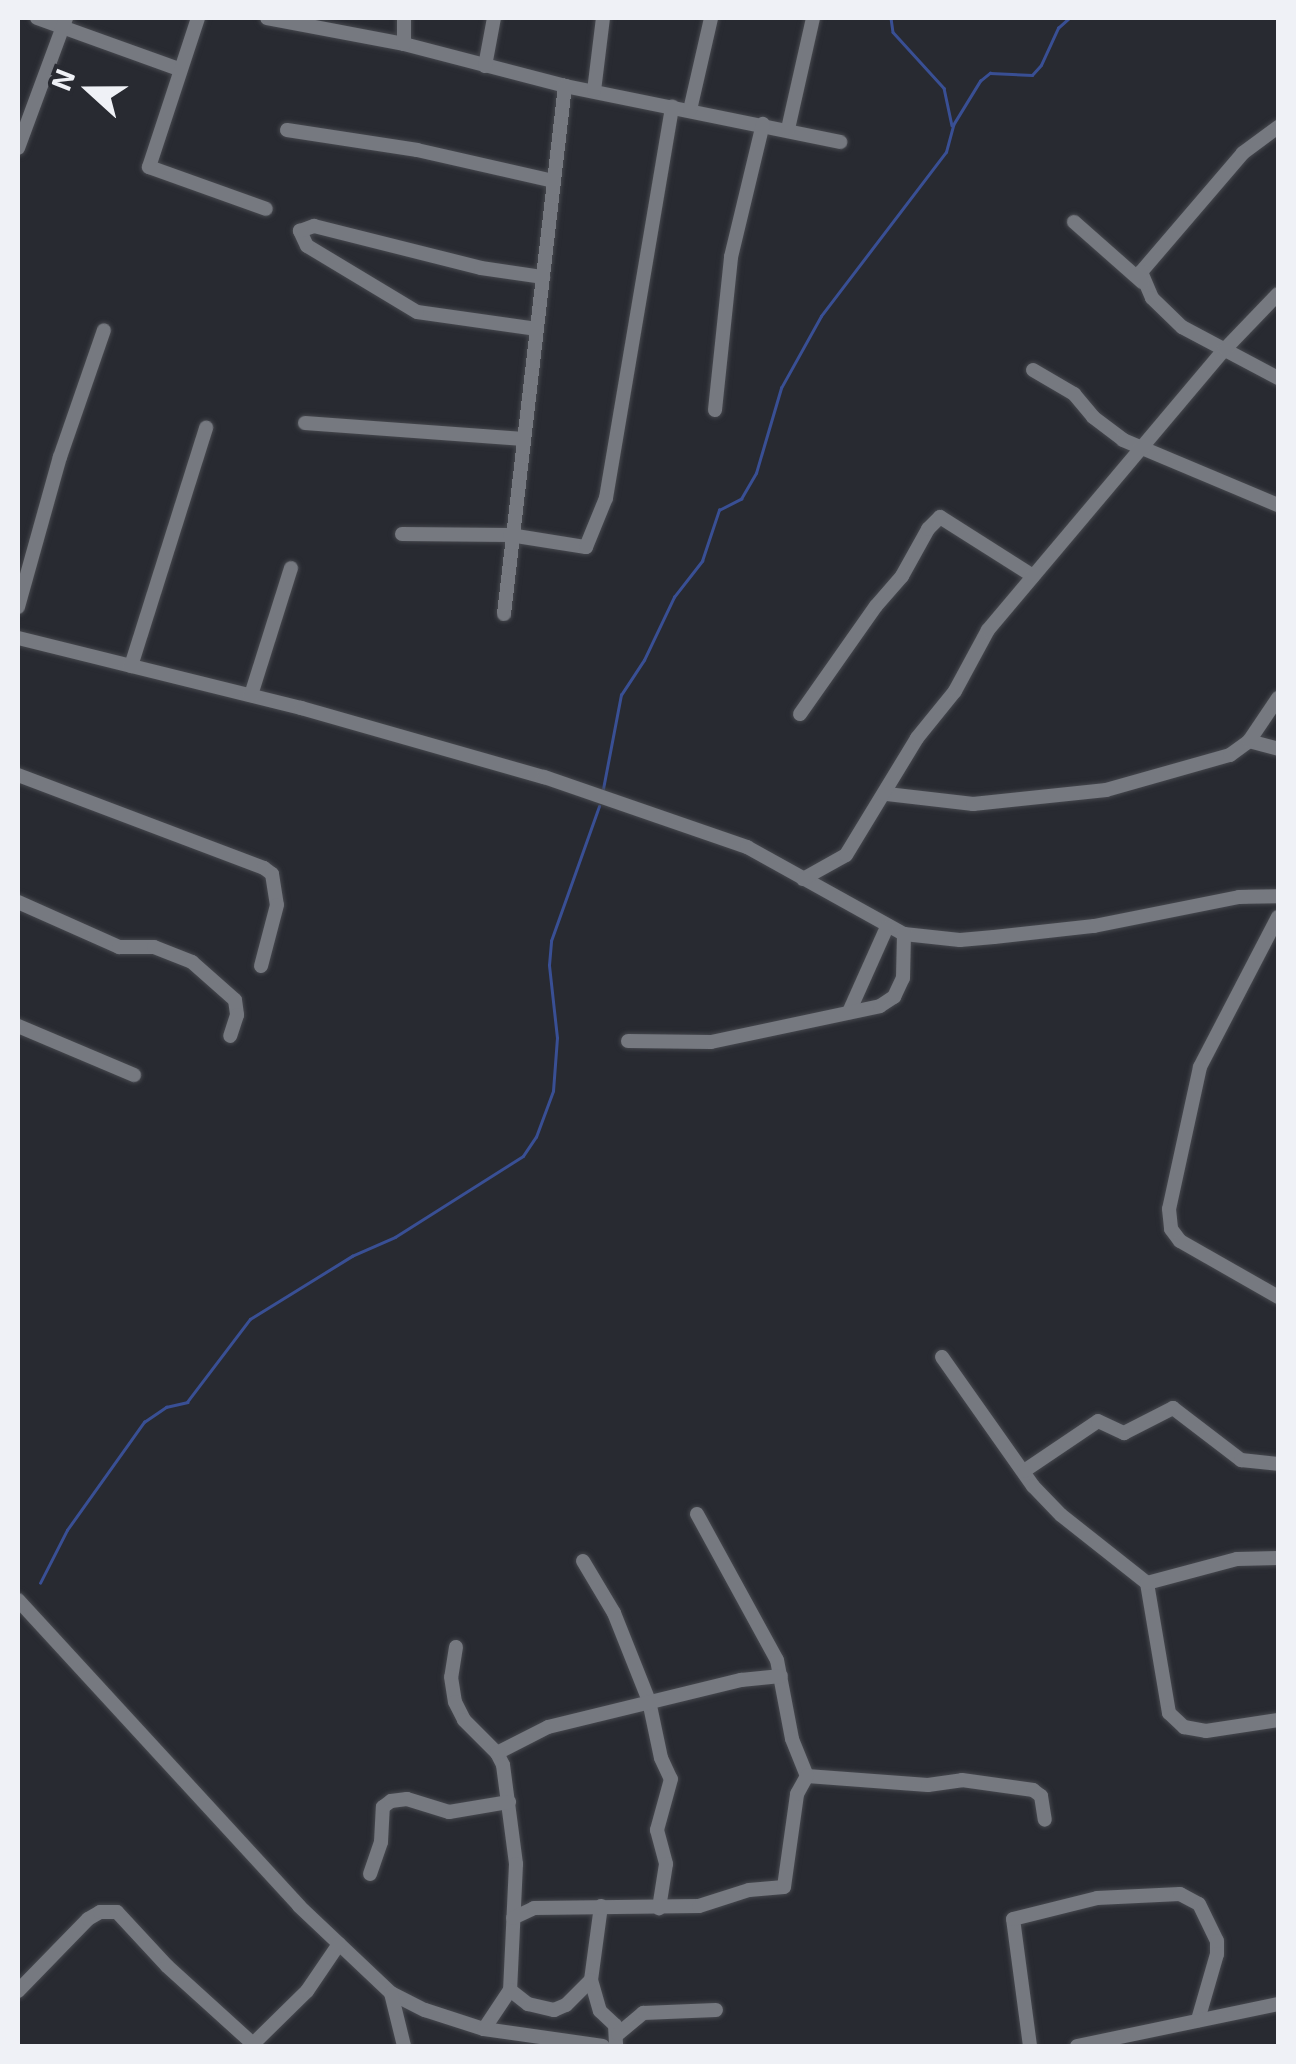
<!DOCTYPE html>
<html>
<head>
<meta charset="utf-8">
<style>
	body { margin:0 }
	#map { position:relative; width:1296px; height:2064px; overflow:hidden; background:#282a31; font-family:"Exo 2",sans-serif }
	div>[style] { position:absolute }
	.stream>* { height:2.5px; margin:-1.25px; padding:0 1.25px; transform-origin:1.25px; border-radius:1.25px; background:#394f94 }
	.roads { filter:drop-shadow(0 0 2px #46484e) drop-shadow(0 0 2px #46484e) }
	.minor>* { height:14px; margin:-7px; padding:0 7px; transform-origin:7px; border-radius:7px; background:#767980 }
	span { translate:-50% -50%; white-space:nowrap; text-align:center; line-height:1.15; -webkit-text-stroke:8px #282a31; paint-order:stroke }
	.frame { position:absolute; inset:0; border:20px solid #eff1f6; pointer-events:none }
	.north { position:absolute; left:40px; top:40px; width:100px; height:100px; -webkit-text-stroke:8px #282a31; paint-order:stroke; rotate:291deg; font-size:28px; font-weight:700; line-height:40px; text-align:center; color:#eff1f6 }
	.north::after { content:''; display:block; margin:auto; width:35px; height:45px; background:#eff1f6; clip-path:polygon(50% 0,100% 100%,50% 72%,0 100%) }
</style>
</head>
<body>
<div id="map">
	<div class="stream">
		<div style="left:891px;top:18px;width:14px;rotate:82deg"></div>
		<div style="left:893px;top:32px;width:76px;rotate:47.7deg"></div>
		<div style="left:944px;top:88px;width:38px;rotate:78deg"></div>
		<div style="left:603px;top:789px;width:96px;rotate:-79.2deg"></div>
		<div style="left:621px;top:695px;width:42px;rotate:-56.7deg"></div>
		<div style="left:644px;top:660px;width:70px;rotate:-64.5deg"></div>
		<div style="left:674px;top:597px;width:46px;rotate:-52.1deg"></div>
		<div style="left:702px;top:561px;width:54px;rotate:-71.6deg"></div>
		<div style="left:719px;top:510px;width:25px;rotate:-27deg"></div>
		<div style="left:741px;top:499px;width:30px;rotate:-60deg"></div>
		<div style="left:756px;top:473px;width:89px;rotate:-73.6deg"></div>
		<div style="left:781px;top:388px;width:82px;rotate:-60.9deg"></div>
		<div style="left:821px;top:316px;width:206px;rotate:-52.7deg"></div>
		<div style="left:946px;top:152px;width:28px;rotate:-75deg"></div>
		<div style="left:953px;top:125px;width:52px;rotate:-58.5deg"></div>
		<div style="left:980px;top:81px;width:13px;rotate:-39deg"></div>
		<div style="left:990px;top:73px;width:42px;rotate:2.7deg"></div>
		<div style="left:1032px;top:75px;width:13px;rotate:-48deg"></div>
		<div style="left:1041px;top:65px;width:41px;rotate:-65.3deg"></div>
		<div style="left:1058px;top:28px;width:15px;rotate:-42deg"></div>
		<div style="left:40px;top:1583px;width:59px;rotate:-63deg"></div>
		<div style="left:67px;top:1530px;width:133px;rotate:-54.5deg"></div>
		<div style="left:144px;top:1422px;width:27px;rotate:-34deg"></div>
		<div style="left:166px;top:1407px;width:22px;rotate:-13deg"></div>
		<div style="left:187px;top:1402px;width:104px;rotate:-52.8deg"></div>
		<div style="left:250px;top:1319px;width:120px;rotate:-31.7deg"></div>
		<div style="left:352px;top:1256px;width:47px;rotate:-23.8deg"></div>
		<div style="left:395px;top:1237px;width:151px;rotate:-32.3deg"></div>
		<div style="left:523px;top:1156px;width:23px;rotate:-56deg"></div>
		<div style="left:536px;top:1137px;width:49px;rotate:-69.7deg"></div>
		<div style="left:553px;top:1091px;width:53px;rotate:-85.7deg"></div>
		<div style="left:557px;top:1038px;width:73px;rotate:-96.3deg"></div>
		<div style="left:549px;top:965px;width:24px;rotate:-85deg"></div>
		<div style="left:551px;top:941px;width:143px;rotate:-70.4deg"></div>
	</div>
	<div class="roads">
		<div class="minor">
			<div style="left:37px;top:18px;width:151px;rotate:19.8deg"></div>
			<div style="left:198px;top:18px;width:157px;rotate:108.2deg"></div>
			<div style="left:149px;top:167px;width:124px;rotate:19.7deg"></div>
			<div style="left:267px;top:18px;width:139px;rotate:10.7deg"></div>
			<div style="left:404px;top:44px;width:166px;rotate:14.6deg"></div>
			<div style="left:565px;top:86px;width:281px;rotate:11.5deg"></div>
			<div style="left:404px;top:44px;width:26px;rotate:-90deg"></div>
			<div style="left:485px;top:66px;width:49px;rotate:-79.4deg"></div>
			<div style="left:594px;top:91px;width:74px;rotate:-83deg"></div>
			<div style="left:690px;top:110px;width:94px;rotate:-77.1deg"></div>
			<div style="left:1278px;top:127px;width:44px;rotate:143.4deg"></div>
			<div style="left:1243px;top:153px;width:157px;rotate:130.6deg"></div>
			<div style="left:1141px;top:272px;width:28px;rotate:67deg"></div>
			<div style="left:1152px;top:298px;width:42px;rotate:44deg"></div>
			<div style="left:1182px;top:327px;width:109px;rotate:28deg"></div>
			<div style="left:788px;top:129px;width:114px;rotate:-77.3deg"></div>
			<div style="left:287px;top:130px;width:132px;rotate:8.7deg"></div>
			<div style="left:417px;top:150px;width:140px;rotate:12.8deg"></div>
			<div style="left:18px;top:148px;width:139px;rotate:-69.7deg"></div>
			<div style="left:1074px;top:222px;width:91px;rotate:41.4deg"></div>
			<div style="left:537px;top:329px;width:121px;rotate:-171.9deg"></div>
			<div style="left:417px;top:312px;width:128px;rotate:-149deg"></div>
			<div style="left:307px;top:246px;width:17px;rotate:-115deg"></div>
			<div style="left:300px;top:231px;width:15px;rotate:-20deg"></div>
			<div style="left:314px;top:226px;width:172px;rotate:14.1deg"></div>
			<div style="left:481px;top:268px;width:63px;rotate:8.3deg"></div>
			<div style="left:1033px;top:370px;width:48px;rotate:30.3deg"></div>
			<div style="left:1074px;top:394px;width:30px;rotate:50deg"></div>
			<div style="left:1093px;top:417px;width:38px;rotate:37deg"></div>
			<div style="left:1123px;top:440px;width:168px;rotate:22.8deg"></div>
			<div style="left:715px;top:410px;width:154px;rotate:-84deg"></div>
			<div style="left:731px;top:257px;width:137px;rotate:-76.5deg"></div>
			<div style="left:305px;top:423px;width:219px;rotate:4.2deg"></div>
			<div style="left:402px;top:534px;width:108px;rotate:0.5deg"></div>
			<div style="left:510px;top:535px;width:77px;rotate:9deg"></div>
			<div style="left:586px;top:547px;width:53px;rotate:-67.8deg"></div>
			<div style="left:606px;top:498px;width:397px;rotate:-80.4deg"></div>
			<div style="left:18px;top:607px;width:156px;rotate:-74.4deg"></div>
			<div style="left:60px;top:457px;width:134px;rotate:-70.9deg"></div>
			<div style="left:504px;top:614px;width:532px;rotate:-83.41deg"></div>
			<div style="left:18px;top:638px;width:292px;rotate:13.9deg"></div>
			<div style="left:301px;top:708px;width:253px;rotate:15.9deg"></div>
			<div style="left:544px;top:777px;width:215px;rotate:19deg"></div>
			<div style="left:747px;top:847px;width:179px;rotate:29deg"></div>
			<div style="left:904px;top:934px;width:56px;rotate:6.1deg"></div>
			<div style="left:960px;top:940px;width:34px;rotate:-5deg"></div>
			<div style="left:994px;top:937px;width:101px;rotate:-6.3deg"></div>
			<div style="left:1094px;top:926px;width:148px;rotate:-11.3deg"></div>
			<div style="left:1239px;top:897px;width:39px;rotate:-1deg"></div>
			<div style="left:131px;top:666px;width:250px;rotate:-72.5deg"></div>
			<div style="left:251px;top:695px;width:133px;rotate:-72.5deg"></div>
			<div style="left:800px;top:714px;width:132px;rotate:-54.9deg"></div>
			<div style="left:876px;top:606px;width:40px;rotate:-49deg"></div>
			<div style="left:902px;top:576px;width:54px;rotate:-61deg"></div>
			<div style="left:928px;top:529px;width:17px;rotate:-45deg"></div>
			<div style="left:940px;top:517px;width:110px;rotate:32.4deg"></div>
			<div style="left:1249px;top:741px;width:30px;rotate:15deg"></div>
			<div style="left:18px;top:775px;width:263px;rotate:20.7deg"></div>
			<div style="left:264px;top:868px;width:10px;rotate:37deg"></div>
			<div style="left:272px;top:874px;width:31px;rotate:81deg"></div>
			<div style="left:277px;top:905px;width:63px;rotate:104.7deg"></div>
			<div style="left:887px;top:794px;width:87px;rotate:6.6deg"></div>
			<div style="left:973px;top:804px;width:134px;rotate:-6deg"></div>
			<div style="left:1106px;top:790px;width:129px;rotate:-15.8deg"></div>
			<div style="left:1230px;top:755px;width:24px;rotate:-36deg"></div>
			<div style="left:1249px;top:741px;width:52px;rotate:-56deg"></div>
			<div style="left:803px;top:879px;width:49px;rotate:-29.2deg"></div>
			<div style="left:846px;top:855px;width:137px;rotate:-58.7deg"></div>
			<div style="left:917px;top:738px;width:60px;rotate:-51deg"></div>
			<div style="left:955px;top:691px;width:69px;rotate:-61.6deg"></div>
			<div style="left:988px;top:630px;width:368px;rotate:-49.9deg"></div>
			<div style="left:1225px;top:349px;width:76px;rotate:-46.1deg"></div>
			<div style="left:18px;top:902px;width:111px;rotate:24deg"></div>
			<div style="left:119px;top:947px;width:35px"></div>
			<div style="left:154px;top:947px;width:41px;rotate:21.5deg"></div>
			<div style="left:192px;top:962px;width:57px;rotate:41.5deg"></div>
			<div style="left:235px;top:1000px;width:15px;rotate:82deg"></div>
			<div style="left:237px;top:1015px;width:22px;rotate:108deg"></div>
			<div style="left:1278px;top:917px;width:169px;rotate:117.5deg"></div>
			<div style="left:1200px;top:1067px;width:145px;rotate:102.3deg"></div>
			<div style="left:1169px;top:1209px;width:20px;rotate:84deg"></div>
			<div style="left:1171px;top:1229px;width:15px;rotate:53deg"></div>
			<div style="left:1180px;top:1241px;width:113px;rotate:29.7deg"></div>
			<div style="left:849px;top:1012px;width:93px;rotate:-65.9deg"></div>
			<div style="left:18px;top:1026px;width:126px;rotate:22.9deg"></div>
			<div style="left:628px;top:1041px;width:83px;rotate:0.7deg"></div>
			<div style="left:711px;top:1042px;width:173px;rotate:-12deg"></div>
			<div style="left:880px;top:1006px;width:17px;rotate:-33deg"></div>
			<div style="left:894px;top:997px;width:21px;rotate:-65deg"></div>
			<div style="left:903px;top:978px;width:44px;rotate:-88.7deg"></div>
			<div style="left:942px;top:1357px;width:158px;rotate:54.8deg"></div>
			<div style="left:1033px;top:1486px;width:40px;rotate:46deg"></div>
			<div style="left:1061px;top:1515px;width:110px;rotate:38.3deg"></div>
			<div style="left:1147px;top:1583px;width:132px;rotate:80.4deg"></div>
			<div style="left:1169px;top:1713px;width:21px;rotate:43deg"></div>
			<div style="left:1184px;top:1727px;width:22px;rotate:10deg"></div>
			<div style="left:1206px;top:1731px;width:73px;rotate:-8.7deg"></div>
			<div style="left:1024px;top:1471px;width:89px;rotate:-34deg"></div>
			<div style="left:1098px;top:1421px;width:29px;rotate:25deg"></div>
			<div style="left:1124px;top:1433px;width:55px;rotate:-27deg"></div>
			<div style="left:1173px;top:1408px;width:86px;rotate:37.4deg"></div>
			<div style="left:1241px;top:1460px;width:37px;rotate:6deg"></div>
			<div style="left:697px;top:1514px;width:166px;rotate:61.3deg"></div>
			<div style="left:777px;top:1660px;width:80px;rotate:79.2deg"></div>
			<div style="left:792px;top:1739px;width:40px;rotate:68deg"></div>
			<div style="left:807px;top:1776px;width:121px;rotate:4.3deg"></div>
			<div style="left:928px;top:1785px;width:34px;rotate:-8deg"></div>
			<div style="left:962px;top:1780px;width:72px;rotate:8deg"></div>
			<div style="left:1033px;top:1790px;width:10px;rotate:37deg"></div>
			<div style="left:1041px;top:1796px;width:24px;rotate:81deg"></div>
			<div style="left:583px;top:1561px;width:61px;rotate:59.2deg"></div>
			<div style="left:614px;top:1613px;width:95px;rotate:68.3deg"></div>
			<div style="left:649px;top:1701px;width:58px;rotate:78.1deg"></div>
			<div style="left:661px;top:1758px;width:23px;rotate:65deg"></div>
			<div style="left:671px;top:1779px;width:53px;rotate:105.4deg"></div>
			<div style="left:657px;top:1830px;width:35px;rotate:75deg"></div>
			<div style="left:666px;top:1864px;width:45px;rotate:99deg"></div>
			<div style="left:1147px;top:1583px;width:93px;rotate:-14.9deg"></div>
			<div style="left:1237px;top:1559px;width:41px;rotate:-1.4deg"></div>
			<div style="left:18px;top:1600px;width:415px;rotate:47.4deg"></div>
			<div style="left:299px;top:1906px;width:127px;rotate:43.4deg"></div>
			<div style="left:391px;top:1993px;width:38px;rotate:27deg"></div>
			<div style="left:425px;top:2010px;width:62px;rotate:17.9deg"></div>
			<div style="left:484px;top:2029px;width:120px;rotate:8.1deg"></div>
			<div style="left:456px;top:1647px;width:30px;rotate:99deg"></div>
			<div style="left:451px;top:1677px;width:25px;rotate:81deg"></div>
			<div style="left:455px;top:1702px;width:20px;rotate:63deg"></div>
			<div style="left:464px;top:1720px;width:47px;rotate:45deg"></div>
			<div style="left:497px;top:1753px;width:13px;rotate:63deg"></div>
			<div style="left:503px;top:1765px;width:100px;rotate:82.5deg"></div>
			<div style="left:516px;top:1864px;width:126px;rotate:92.7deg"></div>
			<div style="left:510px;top:1990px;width:47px;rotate:123.7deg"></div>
			<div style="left:497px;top:1753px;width:57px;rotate:-27deg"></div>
			<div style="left:548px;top:1727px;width:199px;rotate:-13.7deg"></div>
			<div style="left:741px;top:1680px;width:40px;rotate:-5.7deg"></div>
			<div style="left:370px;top:1874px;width:34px;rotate:-71deg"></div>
			<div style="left:381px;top:1842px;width:35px;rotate:-87deg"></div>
			<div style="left:383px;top:1807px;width:10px;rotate:-37deg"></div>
			<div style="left:391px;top:1801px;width:16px;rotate:-7deg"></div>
			<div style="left:407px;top:1799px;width:44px;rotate:17.2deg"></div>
			<div style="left:449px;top:1812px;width:61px;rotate:-9.5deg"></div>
			<div style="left:601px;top:1906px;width:75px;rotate:97.7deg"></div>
			<div style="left:591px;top:1980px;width:32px;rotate:74deg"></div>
			<div style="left:600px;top:2011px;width:21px;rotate:43deg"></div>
			<div style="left:615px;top:2025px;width:21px;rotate:87deg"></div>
			<div style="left:513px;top:1918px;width:23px;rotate:-25deg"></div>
			<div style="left:534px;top:1908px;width:165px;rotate:-0.7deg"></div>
			<div style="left:699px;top:1906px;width:52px;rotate:-17.7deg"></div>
			<div style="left:749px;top:1890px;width:35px;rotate:-5deg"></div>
			<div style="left:784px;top:1887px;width:94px;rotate:-82deg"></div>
			<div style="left:797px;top:1794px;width:21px;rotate:-61deg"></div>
			<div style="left:510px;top:1990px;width:23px;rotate:38deg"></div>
			<div style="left:528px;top:2004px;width:27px;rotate:13deg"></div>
			<div style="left:554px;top:2010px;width:13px;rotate:-23deg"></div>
			<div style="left:566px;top:2005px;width:35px;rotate:-45deg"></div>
			<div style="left:18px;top:1991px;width:100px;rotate:-45.8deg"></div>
			<div style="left:88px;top:1919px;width:14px;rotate:-30deg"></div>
			<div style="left:100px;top:1912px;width:17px"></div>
			<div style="left:117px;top:1912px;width:74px;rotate:47.2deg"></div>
			<div style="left:167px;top:1966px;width:116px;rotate:42.2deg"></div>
			<div style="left:253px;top:2044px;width:76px;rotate:-44.5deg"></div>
			<div style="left:307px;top:1991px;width:57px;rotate:-55.8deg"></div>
			<div style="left:391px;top:1993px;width:55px;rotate:76.2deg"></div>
			<div style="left:618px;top:2034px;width:33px;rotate:-40deg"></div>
			<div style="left:643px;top:2013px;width:73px;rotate:-2.4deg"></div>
			<div style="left:1030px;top:2046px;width:128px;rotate:-97.6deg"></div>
			<div style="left:1013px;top:1919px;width:87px;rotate:-14deg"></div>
			<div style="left:1097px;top:1898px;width:83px;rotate:-2.8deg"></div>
			<div style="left:1180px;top:1894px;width:21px;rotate:28deg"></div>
			<div style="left:1199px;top:1904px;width:41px;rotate:64.1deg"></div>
			<div style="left:1217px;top:1941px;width:13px;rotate:90deg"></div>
			<div style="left:1217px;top:1954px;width:69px;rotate:106.1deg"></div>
			<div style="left:1077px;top:2046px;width:205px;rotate:-11.8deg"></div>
		</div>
	</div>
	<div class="frame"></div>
	<div class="north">N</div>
</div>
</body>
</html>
